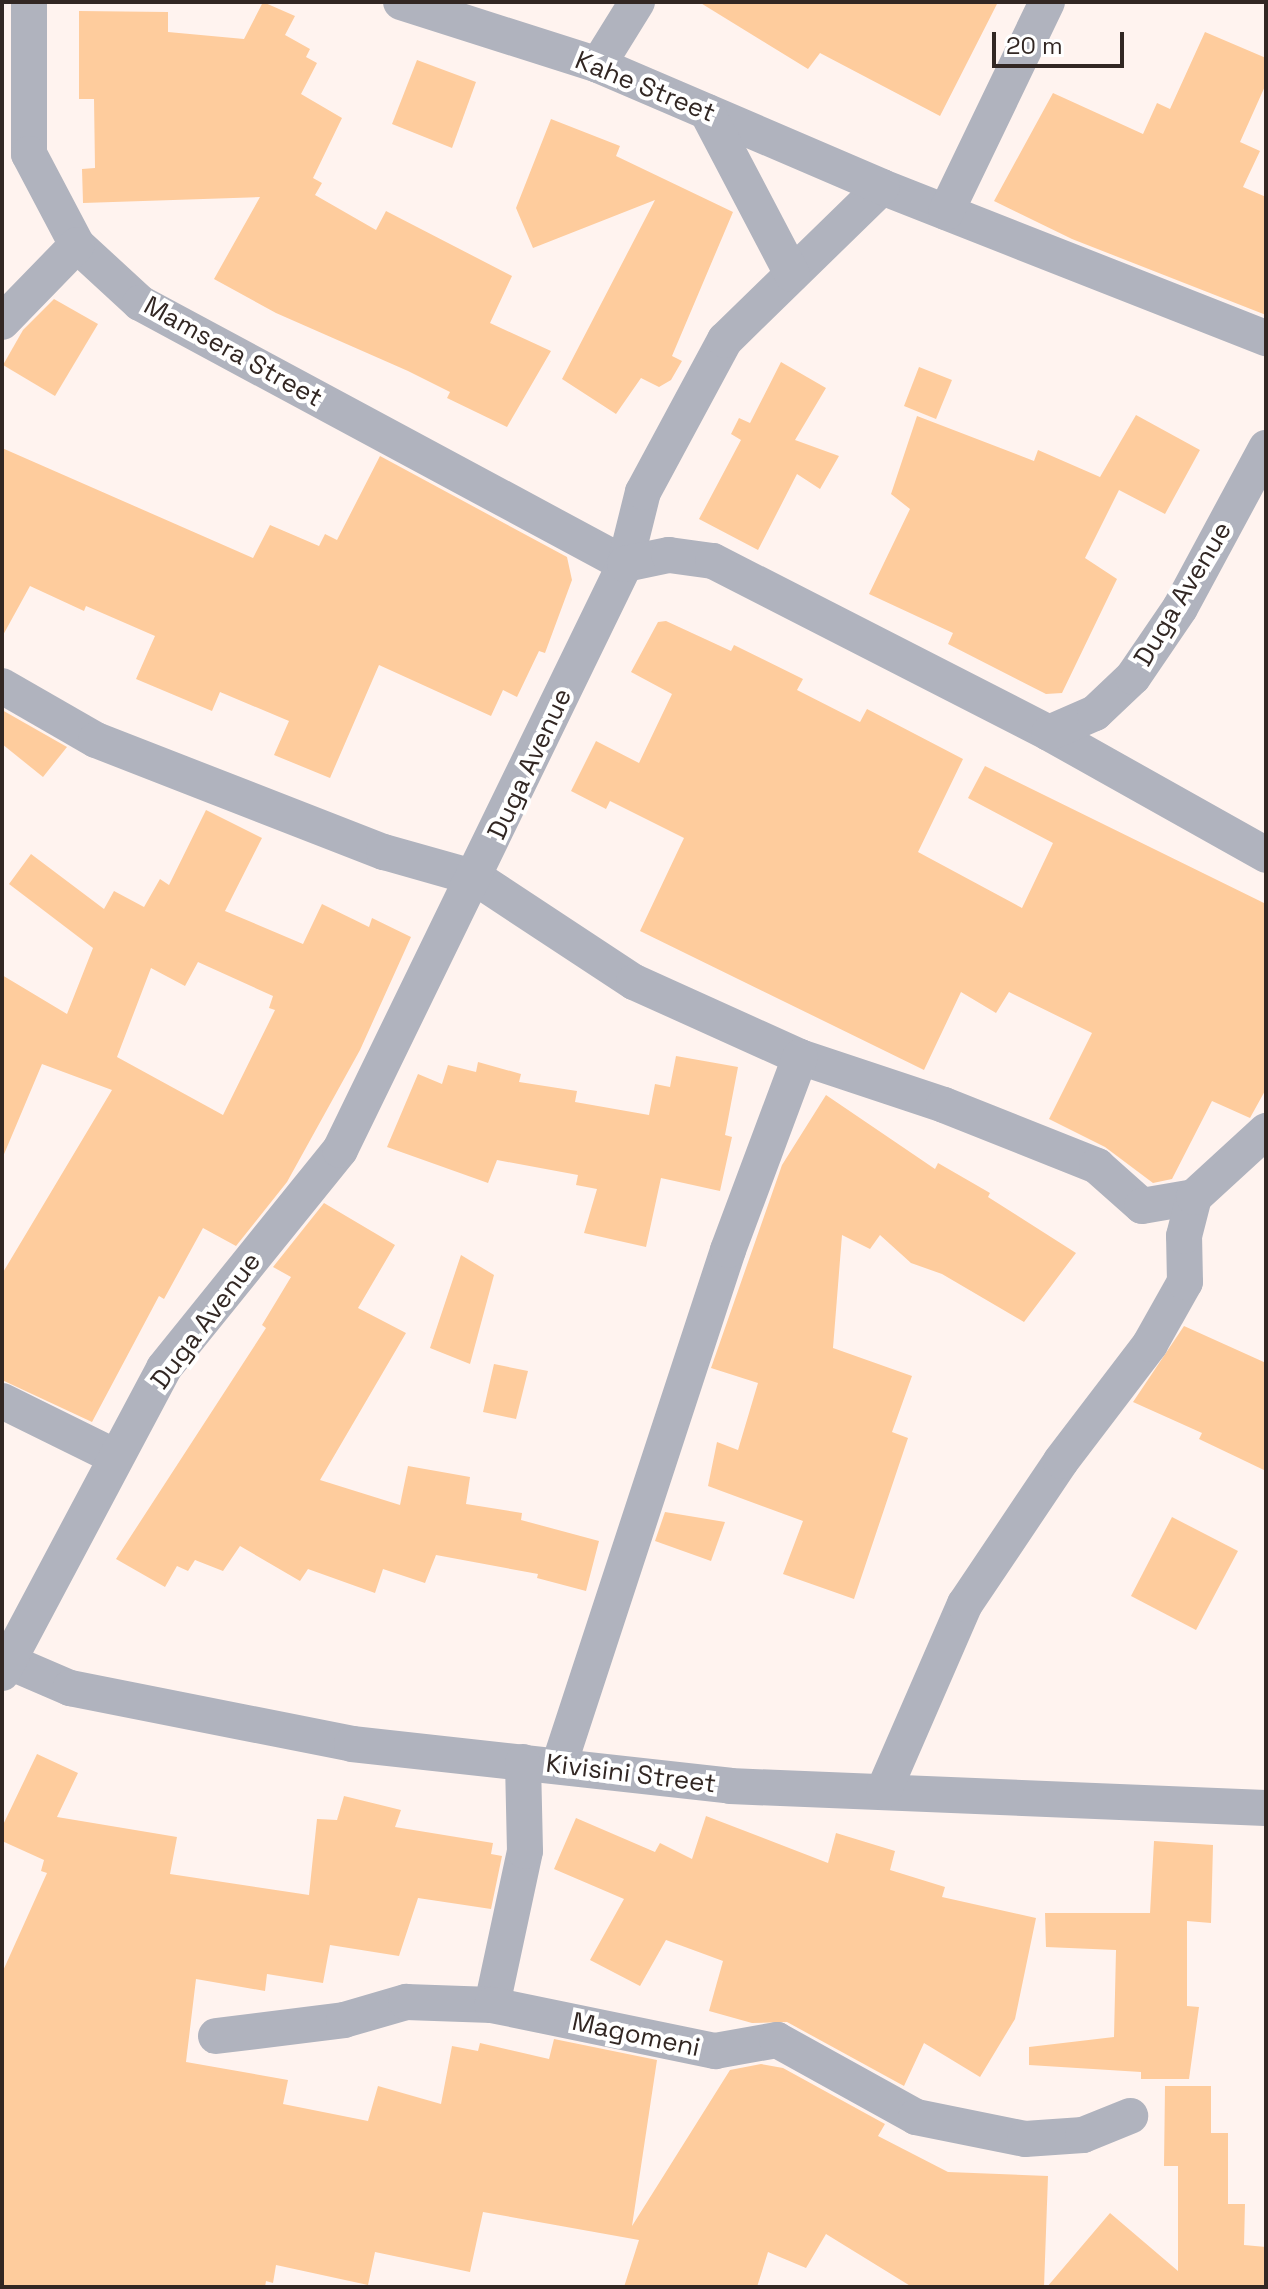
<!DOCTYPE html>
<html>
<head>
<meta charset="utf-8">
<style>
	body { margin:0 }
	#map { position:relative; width:1268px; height:2289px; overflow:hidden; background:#fff3ef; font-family:"Space Grotesk",sans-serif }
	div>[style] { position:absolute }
	.building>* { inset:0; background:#fecc9d }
	.minor>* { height:36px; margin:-18px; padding:0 18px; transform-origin:18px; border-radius:18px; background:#b0b3be }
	span { translate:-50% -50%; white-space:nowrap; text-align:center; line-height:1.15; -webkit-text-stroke:8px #fff; paint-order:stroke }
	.street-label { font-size:26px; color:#322723 }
	.frame { position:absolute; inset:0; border:4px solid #322723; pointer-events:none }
	.scale { position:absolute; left:992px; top:32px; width:132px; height:36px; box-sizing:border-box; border:4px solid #322723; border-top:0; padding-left:10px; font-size:24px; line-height:28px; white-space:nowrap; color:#322723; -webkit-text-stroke:6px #fff; paint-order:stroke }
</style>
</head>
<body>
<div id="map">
	<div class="building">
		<div style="clip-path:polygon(263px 2px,295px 16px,285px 35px,310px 49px,306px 57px,317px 63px,301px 94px,342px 118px,313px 178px,322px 183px,315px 195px,376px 230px,386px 211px,512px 276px,490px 323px,551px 351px,507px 427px,447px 398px,450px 392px,408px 371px,276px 313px,214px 279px,260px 197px,83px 203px,82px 169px,95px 168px,94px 99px,79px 99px,79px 11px,168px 12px,168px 32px,244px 39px)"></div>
		<div style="clip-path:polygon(699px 2px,998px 2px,940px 116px,820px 53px,808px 69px)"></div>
		<div style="clip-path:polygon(1205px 32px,1266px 58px,1266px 84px,1240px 142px,1260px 151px,1243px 187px,1266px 197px,1266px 315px,1072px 239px,994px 201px,1053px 93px,1143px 134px,1157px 103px,1170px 109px)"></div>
		<div style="clip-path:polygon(417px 60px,476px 82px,452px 148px,392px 124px)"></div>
		<div style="clip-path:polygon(551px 119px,620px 146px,616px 156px,733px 212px,672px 356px,682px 361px,671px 380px,659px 387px,641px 378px,616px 414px,562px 379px,655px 200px,533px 248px,516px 208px)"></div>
		<div style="clip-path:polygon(54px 299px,98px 324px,55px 396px,3px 365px,23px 330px)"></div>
		<div style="clip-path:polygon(781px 362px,826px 388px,795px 440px,839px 456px,820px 489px,797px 474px,758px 550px,699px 519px,741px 440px,731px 434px,739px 418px,750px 423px)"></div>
		<div style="clip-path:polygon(919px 367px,952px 380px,936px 419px,904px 406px)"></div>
		<div style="clip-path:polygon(1136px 415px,1200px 450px,1165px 514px,1119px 490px,1085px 558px,1117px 579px,1062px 693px,1046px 694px,948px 644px,953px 633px,869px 594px,910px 509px,891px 494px,917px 416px,1034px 461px,1038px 450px,1100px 477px)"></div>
		<div style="clip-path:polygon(2px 448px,253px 558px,270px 525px,319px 546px,325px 534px,337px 540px,380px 456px,567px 557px,572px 580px,545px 653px,539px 651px,517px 697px,503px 690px,491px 716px,379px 665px,330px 778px,274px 755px,289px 721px,220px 692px,212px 711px,136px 679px,155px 636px,86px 606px,84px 611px,30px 586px,2px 637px)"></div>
		<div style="clip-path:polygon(666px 621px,731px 651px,734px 645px,803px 679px,797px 690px,860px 722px,867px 709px,963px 759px,918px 852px,1022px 908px,1053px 843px,968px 798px,985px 766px,1266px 904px,1266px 1089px,1250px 1118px,1212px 1101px,1172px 1179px,1153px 1183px,1105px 1147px,1049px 1119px,1092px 1033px,1009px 992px,996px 1013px,961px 992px,924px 1070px,640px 931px,684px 838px,610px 801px,606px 809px,571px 791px,596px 741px,639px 763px,672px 694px,631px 672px,658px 622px)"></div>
		<div style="clip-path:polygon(2px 710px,67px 747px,43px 777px,2px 744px)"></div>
		<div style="clip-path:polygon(evenodd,206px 810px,262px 838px,225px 911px,303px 944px,322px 904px,369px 927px,372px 918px,411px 937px,360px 1050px,287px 1182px,236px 1246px,203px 1228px,164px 1299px,159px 1296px,92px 1422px,2px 1380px,2px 1274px,112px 1090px,42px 1064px,2px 1159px,2px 975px,67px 1014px,93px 948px,9px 884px,31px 854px,104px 909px,114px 891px,144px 907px,160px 879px,169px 885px,206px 810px,198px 962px,273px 996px,269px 1008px,275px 1010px,223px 1115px,117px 1057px,151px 968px,185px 986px,198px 962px)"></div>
		<div style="clip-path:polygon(676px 1056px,738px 1067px,725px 1135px,732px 1137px,720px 1191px,661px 1178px,646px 1247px,584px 1233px,597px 1189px,576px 1185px,578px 1175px,497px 1160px,488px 1183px,387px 1147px,418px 1074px,442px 1084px,448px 1065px,476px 1072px,478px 1062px,521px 1074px,519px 1082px,577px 1091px,575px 1102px,649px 1115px,655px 1084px,670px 1087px)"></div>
		<div style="clip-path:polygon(826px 1095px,935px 1169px,938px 1163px,990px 1193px,988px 1197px,1076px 1253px,1024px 1322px,942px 1274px,911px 1263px,880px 1235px,870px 1249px,842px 1235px,833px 1348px,912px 1376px,892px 1432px,908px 1438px,854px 1599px,783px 1574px,803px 1521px,708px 1486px,717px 1442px,738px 1450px,758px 1383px,711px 1368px,782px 1165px)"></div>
		<div style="clip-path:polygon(324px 1203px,395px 1245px,358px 1308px,406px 1333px,320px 1480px,400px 1505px,408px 1466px,470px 1477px,466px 1504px,522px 1513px,521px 1520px,599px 1541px,586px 1591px,537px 1578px,538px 1574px,436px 1555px,425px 1583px,383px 1569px,375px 1593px,308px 1569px,300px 1581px,240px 1546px,223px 1571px,195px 1560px,188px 1571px,177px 1566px,165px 1587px,116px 1559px,266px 1328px,262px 1325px,291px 1277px,273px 1267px)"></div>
		<div style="clip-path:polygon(461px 1255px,494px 1275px,470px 1364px,430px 1348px)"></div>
		<div style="clip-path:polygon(1184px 1326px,1266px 1363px,1266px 1471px,1199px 1439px,1202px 1433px,1133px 1402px)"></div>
		<div style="clip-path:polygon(494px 1364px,528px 1371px,516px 1419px,483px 1412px)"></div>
		<div style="clip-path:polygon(665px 1512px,725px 1522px,711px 1561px,655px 1541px)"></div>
		<div style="clip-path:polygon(1172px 1517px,1238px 1551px,1196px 1630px,1131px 1596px)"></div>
		<div style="clip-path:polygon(37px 1754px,78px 1773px,57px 1817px,177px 1837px,170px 1874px,309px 1895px,317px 1819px,337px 1820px,344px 1796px,401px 1810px,395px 1827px,493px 1843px,491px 1854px,502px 1856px,491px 1909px,418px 1898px,399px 1956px,330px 1945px,323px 1983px,267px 1974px,265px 1991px,196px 1979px,186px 2062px,288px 2080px,283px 2104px,368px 2121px,378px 2086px,441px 2104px,452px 2046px,478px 2051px,480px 2043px,549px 2059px,554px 2039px,657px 2060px,632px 2226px,730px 2070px,761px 2064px,783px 2068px,885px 2124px,878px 2136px,948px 2172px,1048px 2176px,1044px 2287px,912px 2287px,826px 2234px,806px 2268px,768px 2252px,757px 2287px,624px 2287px,639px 2240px,483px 2212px,470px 2272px,375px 2252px,368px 2285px,276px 2265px,273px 2283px,266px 2281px,265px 2287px,2px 2287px,2px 1973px,47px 1873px,41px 1871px,44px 1860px,2px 1841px,2px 1827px)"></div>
		<div style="clip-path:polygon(706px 1816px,828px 1863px,836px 1833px,895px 1851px,890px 1870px,945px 1887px,942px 1897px,1036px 1918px,1015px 2019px,980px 2077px,924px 2043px,904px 2086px,787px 2022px,752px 2023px,709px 2011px,723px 1961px,666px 1940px,640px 1986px,590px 1960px,624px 1899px,554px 1869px,576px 1818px,655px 1852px,660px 1843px,692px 1859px)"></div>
		<div style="clip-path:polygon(1154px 1841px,1213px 1845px,1211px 1923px,1187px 1921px,1187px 2006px,1199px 2007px,1189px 2079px,1141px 2079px,1141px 2072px,1029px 2065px,1029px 2047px,1114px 2037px,1116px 1950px,1046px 1947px,1045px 1913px,1150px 1913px)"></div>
		<div style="clip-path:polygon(1165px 2086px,1211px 2086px,1211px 2133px,1228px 2133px,1228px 2204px,1245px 2204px,1244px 2245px,1266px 2247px,1266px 2287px,1047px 2287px,1110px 2213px,1178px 2271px,1178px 2166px,1164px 2166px)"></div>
	</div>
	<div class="minor">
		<div style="left:29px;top:2px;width:152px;rotate:90deg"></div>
		<div style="left:29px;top:154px;width:103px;rotate:62.2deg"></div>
		<div style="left:77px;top:245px;width:86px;rotate:42.6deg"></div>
		<div style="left:140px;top:303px;width:551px;rotate:28.29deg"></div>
		<div style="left:625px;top:564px;width:74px;rotate:-76deg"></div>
		<div style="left:643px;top:492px;width:173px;rotate:-61.7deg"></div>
		<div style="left:725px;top:340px;width:219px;rotate:-44.3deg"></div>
		<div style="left:882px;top:187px;width:413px;rotate:21.5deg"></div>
		<div style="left:401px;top:2px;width:207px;rotate:17.7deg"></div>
		<div style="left:598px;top:65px;width:309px;rotate:23.2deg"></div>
		<div style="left:598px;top:65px;width:74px;rotate:-58.2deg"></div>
		<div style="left:707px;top:112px;width:183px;rotate:62.3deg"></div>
		<div style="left:946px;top:212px;width:233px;rotate:-64.3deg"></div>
		<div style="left:2px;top:322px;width:107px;rotate:-45.8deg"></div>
		<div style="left:2px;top:686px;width:108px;rotate:29.9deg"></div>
		<div style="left:96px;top:740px;width:309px;rotate:21.3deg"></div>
		<div style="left:384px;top:852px;width:96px;rotate:15.8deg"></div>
		<div style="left:476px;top:878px;width:189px;rotate:33.4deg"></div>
		<div style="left:634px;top:982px;width:182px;rotate:24.3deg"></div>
		<div style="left:800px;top:1057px;width:152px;rotate:18.4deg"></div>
		<div style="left:944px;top:1105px;width:165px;rotate:21.7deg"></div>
		<div style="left:1097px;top:1166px;width:60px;rotate:41.6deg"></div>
		<div style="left:1142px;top:1206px;width:53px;rotate:-9.8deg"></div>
		<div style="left:1049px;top:733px;width:249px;rotate:29.3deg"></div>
		<div style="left:2px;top:1401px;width:127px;rotate:26.2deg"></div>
		<div style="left:7px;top:1661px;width:69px;rotate:23.2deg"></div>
		<div style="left:70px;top:1688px;width:288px;rotate:11.2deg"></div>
		<div style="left:352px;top:1744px;width:380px;rotate:6.3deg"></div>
		<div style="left:730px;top:1786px;width:536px;rotate:2.35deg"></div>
		<div style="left:2px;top:1673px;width:345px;rotate:-62deg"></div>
		<div style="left:164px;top:1368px;width:280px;rotate:-51.1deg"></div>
		<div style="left:340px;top:1150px;width:652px;rotate:-64.06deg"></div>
		<div style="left:625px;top:564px;width:45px;rotate:-11.6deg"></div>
		<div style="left:669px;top:555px;width:44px;rotate:7.8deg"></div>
		<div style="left:713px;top:561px;width:377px;rotate:27.1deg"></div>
		<div style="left:1049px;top:733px;width:50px;rotate:-23.5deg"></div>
		<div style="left:1095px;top:713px;width:52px;rotate:-43.5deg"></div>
		<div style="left:1133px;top:677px;width:83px;rotate:-55.7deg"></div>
		<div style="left:1180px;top:608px;width:182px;rotate:-61.7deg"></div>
		<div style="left:559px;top:1765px;width:542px;rotate:-71.83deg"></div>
		<div style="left:728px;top:1250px;width:206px;rotate:-69.5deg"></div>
		<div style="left:884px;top:1790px;width:203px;rotate:-66.5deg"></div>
		<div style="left:965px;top:1604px;width:172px;rotate:-56.1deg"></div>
		<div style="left:1061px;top:1461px;width:147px;rotate:-52.7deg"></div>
		<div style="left:1150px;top:1344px;width:71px;rotate:-60.6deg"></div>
		<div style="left:1185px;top:1282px;width:46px;rotate:-91.2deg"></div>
		<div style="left:1184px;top:1236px;width:40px;rotate:-75.6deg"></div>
		<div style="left:1194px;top:1197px;width:98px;rotate:-42.5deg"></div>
		<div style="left:492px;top:2005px;width:157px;rotate:-77.9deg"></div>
		<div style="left:525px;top:1851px;width:89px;rotate:-91.3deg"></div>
		<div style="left:216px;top:2036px;width:129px;rotate:-7.1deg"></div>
		<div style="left:344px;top:2020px;width:65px;rotate:-16.2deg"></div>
		<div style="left:406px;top:2002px;width:86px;rotate:2deg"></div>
		<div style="left:492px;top:2005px;width:228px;rotate:11.7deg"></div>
		<div style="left:715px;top:2051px;width:63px;rotate:-10.1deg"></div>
		<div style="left:777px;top:2040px;width:159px;rotate:29deg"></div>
		<div style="left:916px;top:2117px;width:111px;rotate:11.4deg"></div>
		<div style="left:1025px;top:2139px;width:58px;rotate:-3.9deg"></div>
		<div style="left:1083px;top:2135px;width:51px;rotate:-22deg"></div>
	</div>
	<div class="street-label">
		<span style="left:645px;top:87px;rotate:22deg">Kahe Street</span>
		<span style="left:233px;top:352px;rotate:29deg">Mamsera Street</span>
		<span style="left:1183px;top:594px;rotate:-59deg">Duga Avenue</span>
		<span style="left:530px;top:764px;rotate:-65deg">Duga Avenue</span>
		<span style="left:206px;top:1321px;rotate:-53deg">Duga Avenue</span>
		<span style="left:631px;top:1774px;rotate:7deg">Kivisini Street</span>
		<span style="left:636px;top:2035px;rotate:12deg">Magomeni</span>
	</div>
	<div class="frame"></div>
	<div class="scale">20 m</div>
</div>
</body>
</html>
